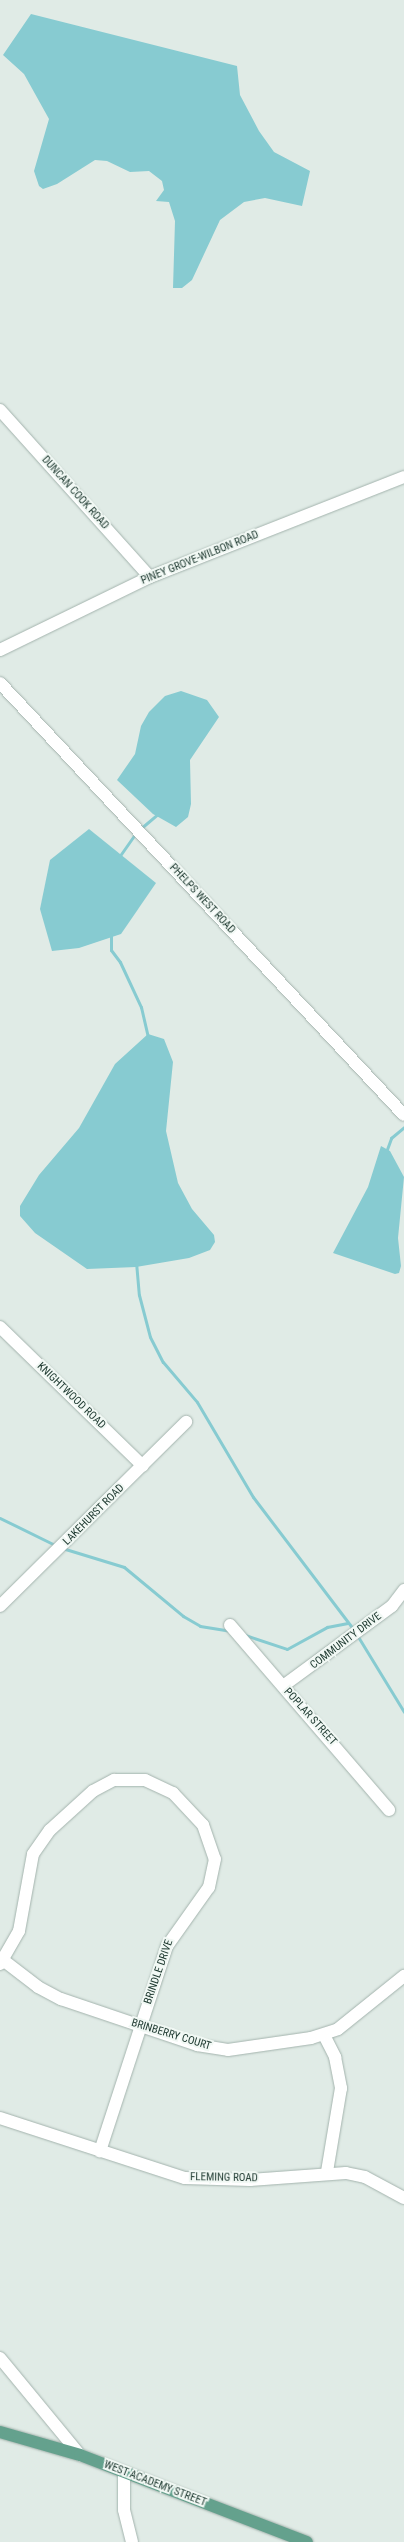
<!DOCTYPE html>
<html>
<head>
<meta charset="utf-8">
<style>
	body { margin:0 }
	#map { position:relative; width:404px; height:2542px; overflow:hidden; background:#e0ebe6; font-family:"Roboto Condensed",sans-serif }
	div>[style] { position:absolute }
	.water>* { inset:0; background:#87cbd1 }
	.stream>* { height:3px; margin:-1.5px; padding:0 1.5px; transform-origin:1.5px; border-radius:1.5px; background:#87cbd1 }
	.roads { filter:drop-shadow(0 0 1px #a3b3ad) drop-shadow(0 0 1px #a3b3ad) }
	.minor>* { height:12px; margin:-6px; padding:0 6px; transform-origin:6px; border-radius:6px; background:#fff }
	.major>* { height:12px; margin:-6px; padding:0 6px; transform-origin:6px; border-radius:6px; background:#64a18d }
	span { translate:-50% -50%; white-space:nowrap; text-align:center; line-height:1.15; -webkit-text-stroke:4px #f1f8f4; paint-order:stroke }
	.street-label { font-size:11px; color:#213c33 }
</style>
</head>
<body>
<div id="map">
	<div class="water">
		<div style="clip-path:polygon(31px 14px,237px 66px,240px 95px,259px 131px,274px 152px,310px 171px,302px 206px,265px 198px,244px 202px,220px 220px,192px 280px,182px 288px,173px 288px,175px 221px,169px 202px,156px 201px,164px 190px,162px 181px,149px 171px,130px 172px,107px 161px,95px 160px,57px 184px,43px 189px,39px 186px,34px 171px,49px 119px,24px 74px,3px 55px)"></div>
		<div style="clip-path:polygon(181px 691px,207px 700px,219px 717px,190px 760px,191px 804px,188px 817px,176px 827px,153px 814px,117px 780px,135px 754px,141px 726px,149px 712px,165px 696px)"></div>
		<div style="clip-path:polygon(89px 829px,156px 883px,121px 934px,79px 948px,52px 951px,40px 909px,50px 860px)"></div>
		<div style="clip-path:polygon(148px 1034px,164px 1039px,173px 1062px,166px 1131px,178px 1183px,192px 1209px,214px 1235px,215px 1242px,210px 1250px,189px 1258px,136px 1267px,87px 1269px,35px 1233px,20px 1216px,20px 1206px,39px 1175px,79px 1128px,115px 1064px)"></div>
		<div style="clip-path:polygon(381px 1146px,390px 1151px,404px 1177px,398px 1238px,401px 1266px,399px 1273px,395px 1274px,333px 1253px,368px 1187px)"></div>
	</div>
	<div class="stream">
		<div style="left:140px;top:829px;width:23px;rotate:-40deg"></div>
		<div style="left:119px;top:857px;width:29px;rotate:-55deg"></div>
		<div style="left:111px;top:934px;width:16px;rotate:90deg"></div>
		<div style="left:111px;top:950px;width:15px;rotate:53deg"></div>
		<div style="left:120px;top:962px;width:50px;rotate:65deg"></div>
		<div style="left:141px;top:1007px;width:31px;rotate:77deg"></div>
		<div style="left:386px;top:1152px;width:15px;rotate:-70deg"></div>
		<div style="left:391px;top:1138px;width:17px;rotate:-40deg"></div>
		<div style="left:136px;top:1262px;width:33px;rotate:85deg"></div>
		<div style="left:139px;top:1295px;width:43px;rotate:75.3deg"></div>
		<div style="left:150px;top:1337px;width:28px;rotate:63deg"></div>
		<div style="left:163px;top:1362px;width:52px;rotate:49.6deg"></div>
		<div style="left:197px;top:1402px;width:110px;rotate:59.5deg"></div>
		<div style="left:253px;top:1497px;width:167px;rotate:52.8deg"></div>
		<div style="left:0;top:1518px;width:64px;rotate:26.2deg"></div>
		<div style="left:62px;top:1548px;width:65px;rotate:17deg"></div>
		<div style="left:124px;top:1567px;width:77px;rotate:39.7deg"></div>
		<div style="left:183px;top:1616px;width:20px;rotate:30deg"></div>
		<div style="left:200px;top:1626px;width:30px;rotate:9deg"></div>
		<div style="left:245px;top:1635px;width:44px;rotate:18.4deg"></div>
		<div style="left:287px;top:1649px;width:46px;rotate:-28.8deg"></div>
		<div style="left:327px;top:1627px;width:21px;rotate:-11deg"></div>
		<div style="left:357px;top:1635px;width:90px;rotate:58.6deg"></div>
	</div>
	<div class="roads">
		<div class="minor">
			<div style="left:0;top:410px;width:224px;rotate:48.1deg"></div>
			<div style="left:0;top:650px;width:167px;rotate:-26deg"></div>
			<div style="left:150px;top:577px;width:273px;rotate:-21.5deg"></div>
			<div style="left:0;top:683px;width:591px;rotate:46.92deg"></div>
			<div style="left:0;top:1327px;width:199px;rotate:44.2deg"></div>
			<div style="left:0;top:1606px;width:262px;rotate:-44.7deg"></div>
			<div style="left:230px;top:1625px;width:244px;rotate:49.3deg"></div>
			<div style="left:283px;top:1686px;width:135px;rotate:-36.3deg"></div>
			<div style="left:392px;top:1606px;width:20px;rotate:-53deg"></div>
			<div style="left:3px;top:1960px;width:44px;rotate:37.6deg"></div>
			<div style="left:38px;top:1987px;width:26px;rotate:28deg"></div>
			<div style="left:61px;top:1999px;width:144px;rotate:18.7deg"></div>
			<div style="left:197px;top:2045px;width:31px;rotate:9deg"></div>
			<div style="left:228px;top:2050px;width:84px;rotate:-8.2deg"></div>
			<div style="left:311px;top:2038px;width:28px;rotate:-18deg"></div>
			<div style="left:338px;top:2029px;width:85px;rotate:-38.8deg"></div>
			<div style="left:0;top:1964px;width:38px;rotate:-60deg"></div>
			<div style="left:19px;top:1931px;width:78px;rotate:-79.7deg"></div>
			<div style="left:33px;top:1854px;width:29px;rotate:-55deg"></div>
			<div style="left:50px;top:1830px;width:58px;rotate:-42.2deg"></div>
			<div style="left:93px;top:1791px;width:24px;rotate:-28deg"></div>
			<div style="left:114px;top:1780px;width:31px"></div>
			<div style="left:145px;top:1780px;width:31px;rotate:25deg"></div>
			<div style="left:173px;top:1793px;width:44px;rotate:46.8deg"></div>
			<div style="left:203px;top:1825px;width:36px;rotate:71deg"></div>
			<div style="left:215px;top:1859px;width:29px;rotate:102deg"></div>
			<div style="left:209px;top:1887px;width:72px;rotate:125.4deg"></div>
			<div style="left:167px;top:1946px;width:216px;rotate:108.1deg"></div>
			<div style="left:324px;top:2035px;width:25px;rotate:63deg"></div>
			<div style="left:335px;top:2057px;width:32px;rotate:79deg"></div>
			<div style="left:341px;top:2088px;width:85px;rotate:99.5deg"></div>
			<div style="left:0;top:2118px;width:194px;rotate:18deg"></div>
			<div style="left:185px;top:2178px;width:65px;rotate:1.8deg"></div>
			<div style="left:250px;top:2180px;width:96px;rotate:-4.2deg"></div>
			<div style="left:346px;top:2173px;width:19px;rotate:12deg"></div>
			<div style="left:365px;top:2177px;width:44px;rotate:28.3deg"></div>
			<div style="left:0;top:2358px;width:126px;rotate:50.5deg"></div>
			<div style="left:124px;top:2473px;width:37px;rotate:90deg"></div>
			<div style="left:124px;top:2510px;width:33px;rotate:76deg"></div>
		</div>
		<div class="major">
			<div style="left:0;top:2432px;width:83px;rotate:16deg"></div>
			<div style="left:80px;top:2455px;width:243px;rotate:21deg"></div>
		</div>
	</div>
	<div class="street-label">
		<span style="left:75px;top:493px;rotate:48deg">DUNCAN COOK ROAD</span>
		<span style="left:200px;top:558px;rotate:-22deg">PINEY GROVE-WILBON ROAD</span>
		<span style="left:202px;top:899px;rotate:47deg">PHELPS WEST ROAD</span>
		<span style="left:71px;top:1396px;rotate:44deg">KNIGHTWOOD ROAD</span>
		<span style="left:94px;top:1515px;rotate:-45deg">LAKEHURST ROAD</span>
		<span style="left:346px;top:1641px;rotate:-37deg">COMMUNITY DRIVE</span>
		<span style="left:310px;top:1717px;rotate:48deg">POPLAR STREET</span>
		<span style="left:159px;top:1972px;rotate:-71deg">BRINDLE DRIVE</span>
		<span style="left:171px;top:2035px;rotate:17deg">BRINBERRY COURT</span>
		<span style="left:224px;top:2178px;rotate:1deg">FLEMING ROAD</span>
		<span style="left:155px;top:2484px;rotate:21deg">WEST ACADEMY STREET</span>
	</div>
</div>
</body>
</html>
